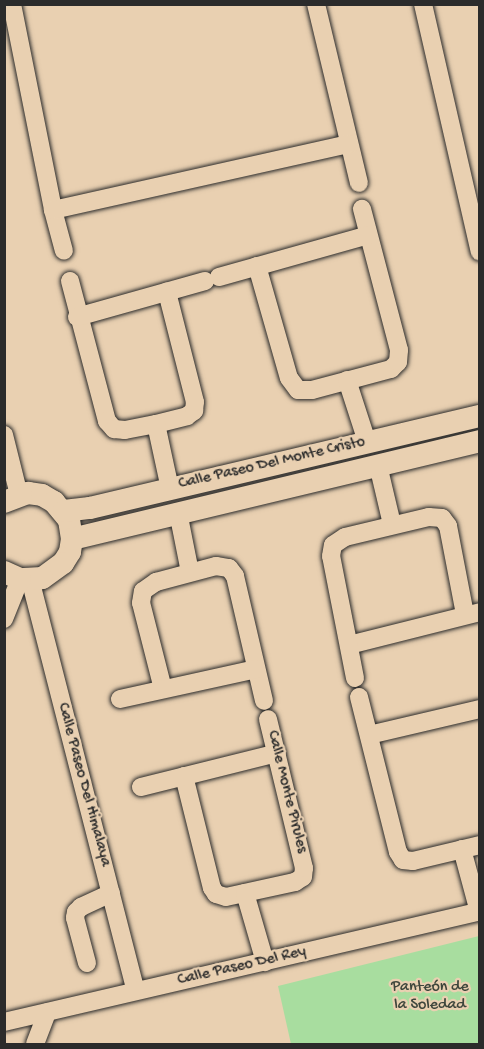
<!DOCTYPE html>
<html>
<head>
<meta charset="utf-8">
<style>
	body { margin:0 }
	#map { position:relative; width:484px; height:1049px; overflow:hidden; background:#e9d0b1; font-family:"Gochi Hand",sans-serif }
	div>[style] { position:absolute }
	.green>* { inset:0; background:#a8dd9f }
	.roads { filter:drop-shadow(0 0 2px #2b2b2b) drop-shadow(0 0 2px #2b2b2b) }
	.minor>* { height:18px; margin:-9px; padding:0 9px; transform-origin:9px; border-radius:9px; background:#e9d0b1 }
	.major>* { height:22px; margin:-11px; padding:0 11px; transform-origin:11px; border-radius:11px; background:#e9d0b1 }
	span { translate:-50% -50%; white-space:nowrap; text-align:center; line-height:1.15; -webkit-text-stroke:4.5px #e9d0b1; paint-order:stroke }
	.street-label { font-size:16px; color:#2b2b2b }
	.park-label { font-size:16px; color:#3e463c }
	.frame { position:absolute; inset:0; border:6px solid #2b2b2b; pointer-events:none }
</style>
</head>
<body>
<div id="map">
	<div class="green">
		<div style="clip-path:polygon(479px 936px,479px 1044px,291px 1044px,278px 986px)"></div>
	</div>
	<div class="roads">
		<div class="minor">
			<div style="left:12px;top:4px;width:210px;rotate:78.7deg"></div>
			<div style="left:53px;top:210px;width:42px;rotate:75deg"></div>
			<div style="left:316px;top:4px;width:184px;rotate:76.5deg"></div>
			<div style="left:423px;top:4px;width:254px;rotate:77.1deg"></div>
			<div style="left:53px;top:210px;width:303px;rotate:-12.6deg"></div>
			<div style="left:257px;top:266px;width:116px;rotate:74.1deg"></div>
			<div style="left:289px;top:378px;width:15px;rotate:53deg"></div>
			<div style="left:298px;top:390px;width:14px"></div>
			<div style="left:312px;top:390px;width:82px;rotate:-14.9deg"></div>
			<div style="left:391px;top:369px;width:10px;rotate:-45deg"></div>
			<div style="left:398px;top:362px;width:12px;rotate:-85deg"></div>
			<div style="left:399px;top:350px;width:146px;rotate:-104.7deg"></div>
			<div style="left:219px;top:277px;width:155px;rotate:-15.7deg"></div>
			<div style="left:70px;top:281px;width:145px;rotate:75.2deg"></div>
			<div style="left:107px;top:421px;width:11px;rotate:49deg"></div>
			<div style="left:114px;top:429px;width:11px;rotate:5deg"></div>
			<div style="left:125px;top:430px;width:32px;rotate:-11deg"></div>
			<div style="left:156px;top:424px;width:32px;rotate:-14deg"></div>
			<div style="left:187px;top:416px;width:9px;rotate:-36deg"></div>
			<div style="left:194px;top:411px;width:9px;rotate:-84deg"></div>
			<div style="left:195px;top:402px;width:114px;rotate:-104.3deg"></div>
			<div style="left:77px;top:317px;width:133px;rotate:-15.7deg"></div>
			<div style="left:347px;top:380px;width:65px;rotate:72.1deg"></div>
			<div style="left:156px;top:424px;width:66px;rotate:77.8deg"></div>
			<div style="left:4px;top:435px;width:62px;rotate:76deg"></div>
			<div style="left:378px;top:465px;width:61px;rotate:76.7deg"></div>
			<div style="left:178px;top:512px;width:61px;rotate:78.7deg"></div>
			<div style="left:30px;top:579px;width:425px;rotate:75.6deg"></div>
			<div style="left:4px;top:619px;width:43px;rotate:-68.2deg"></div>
			<div style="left:349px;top:645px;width:135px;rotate:-14.1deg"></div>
			<div style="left:355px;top:678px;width:124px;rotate:-101.1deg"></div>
			<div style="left:331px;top:556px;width:11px;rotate:-80deg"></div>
			<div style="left:333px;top:545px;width:14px;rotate:-34deg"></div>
			<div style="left:345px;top:537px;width:86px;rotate:-13.4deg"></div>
			<div style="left:429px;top:517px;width:13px;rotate:4deg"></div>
			<div style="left:442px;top:518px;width:10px;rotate:53deg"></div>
			<div style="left:448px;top:526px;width:90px;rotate:79.1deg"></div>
			<div style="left:163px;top:689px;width:89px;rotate:-104.3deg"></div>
			<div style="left:141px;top:603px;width:12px;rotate:-81deg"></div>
			<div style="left:143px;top:591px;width:16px;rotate:-35deg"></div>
			<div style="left:156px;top:582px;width:62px;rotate:-14.9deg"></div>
			<div style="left:216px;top:566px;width:13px;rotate:9deg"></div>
			<div style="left:229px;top:568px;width:10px;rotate:53deg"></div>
			<div style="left:235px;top:576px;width:128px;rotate:76.9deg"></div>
			<div style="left:359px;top:697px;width:160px;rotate:75.9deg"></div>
			<div style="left:398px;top:852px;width:9px;rotate:58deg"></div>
			<div style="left:403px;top:860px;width:10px;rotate:6deg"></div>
			<div style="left:413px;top:861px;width:69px;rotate:-13.4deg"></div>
			<div style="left:120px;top:699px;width:139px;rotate:-12.4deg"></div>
			<div style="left:369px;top:735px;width:114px;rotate:-13.2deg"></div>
			<div style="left:184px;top:776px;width:115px;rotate:76deg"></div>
			<div style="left:212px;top:888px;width:7px;rotate:56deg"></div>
			<div style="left:216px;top:894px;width:10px;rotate:17deg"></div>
			<div style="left:226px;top:897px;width:71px;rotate:-12.3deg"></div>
			<div style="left:295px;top:882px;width:9px;rotate:-32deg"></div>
			<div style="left:303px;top:877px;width:9px;rotate:-84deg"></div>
			<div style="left:304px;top:868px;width:153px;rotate:-103.6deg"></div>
			<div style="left:141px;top:787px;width:140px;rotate:-14deg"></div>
			<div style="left:462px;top:849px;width:65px;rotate:74.9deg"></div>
			<div style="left:245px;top:893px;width:72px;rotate:73.8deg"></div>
			<div style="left:87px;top:963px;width:47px;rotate:-104.9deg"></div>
			<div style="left:75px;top:918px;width:6px;rotate:-81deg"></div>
			<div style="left:76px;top:912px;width:7px;rotate:-45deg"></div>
			<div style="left:81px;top:907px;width:33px;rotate:-25deg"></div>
			<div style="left:4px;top:1022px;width:489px;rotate:-13.1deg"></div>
			<div style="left:35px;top:1044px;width:34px;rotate:-69deg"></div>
		</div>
		<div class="major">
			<div style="left:4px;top:502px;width:26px;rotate:-21deg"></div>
			<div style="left:28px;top:493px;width:14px;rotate:8deg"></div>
			<div style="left:42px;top:495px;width:14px;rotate:30deg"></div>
			<div style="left:54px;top:502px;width:23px;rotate:50deg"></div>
			<div style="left:69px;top:520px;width:19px;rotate:81deg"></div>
			<div style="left:72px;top:539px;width:13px;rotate:99deg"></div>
			<div style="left:70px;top:552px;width:13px;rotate:122deg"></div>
			<div style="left:63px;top:563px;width:26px;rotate:144deg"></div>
			<div style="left:42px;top:578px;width:22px;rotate:177deg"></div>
			<div style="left:20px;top:579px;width:17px;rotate:-156deg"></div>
			<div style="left:64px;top:511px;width:26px;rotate:-7deg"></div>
			<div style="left:90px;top:508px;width:401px;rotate:-13.3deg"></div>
			<div style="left:72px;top:539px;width:420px;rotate:-13.5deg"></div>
		</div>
	</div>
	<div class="street-label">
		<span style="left:272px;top:464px;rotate:-13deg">Calle Paseo Del Monte Cristo</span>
		<span style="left:83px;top:785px;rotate:75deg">Calle Paseo Del Himalaya</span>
		<span style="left:286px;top:792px;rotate:76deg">Calle Monte Pirules</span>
		<span style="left:242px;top:967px;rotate:-13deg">Calle Paseo Del Rey</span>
	</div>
	<div class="park-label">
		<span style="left:430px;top:997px">Panteón de<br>la Soledad</span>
	</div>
	<div class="frame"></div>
</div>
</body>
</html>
